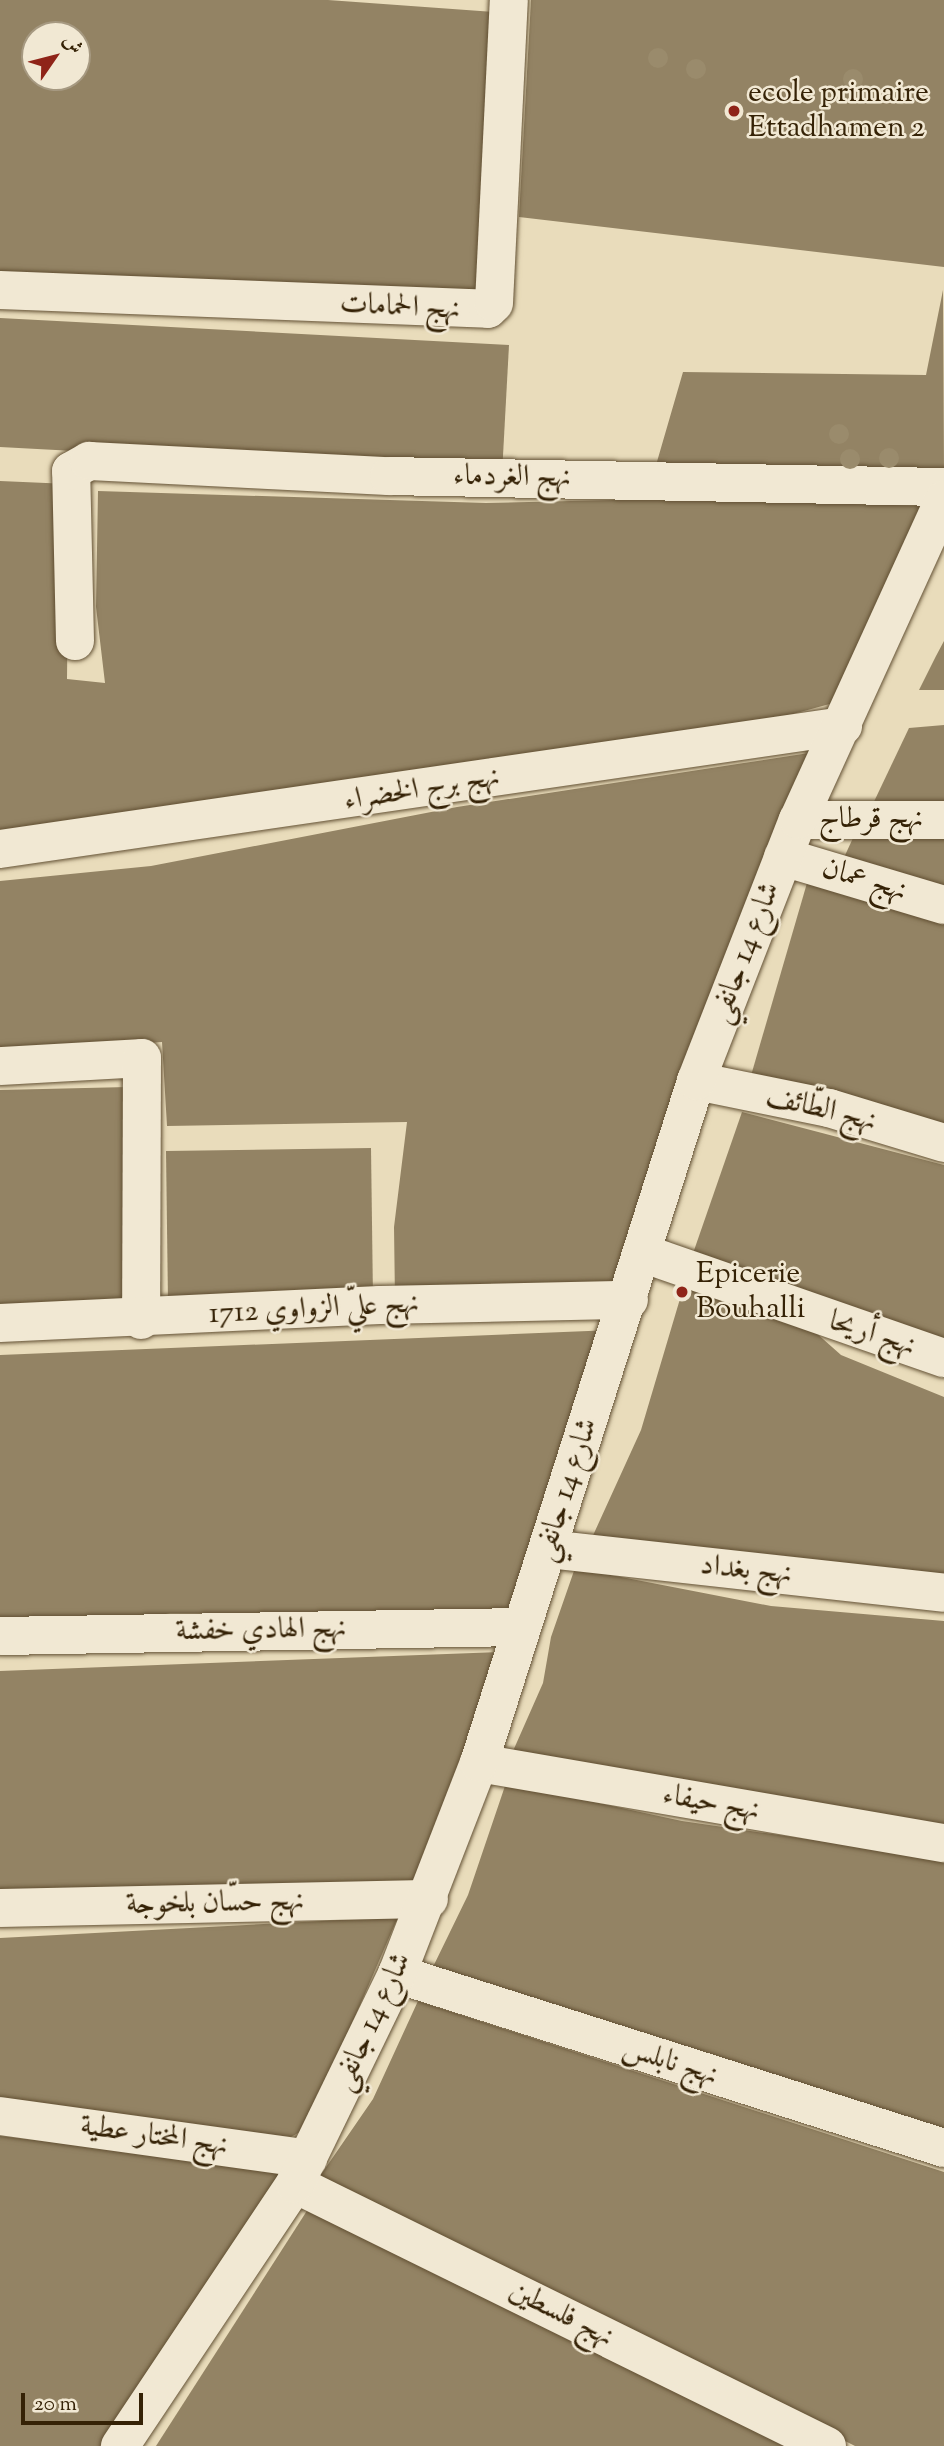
<!DOCTYPE html>
<html>
<head>
<meta charset="utf-8">
<style>
	body { margin:0 }
	#map { position:relative; width:944px; height:2446px; overflow:hidden; background:#e9dcbb; font-family:"Sorts Mill Goudy",Amiri,serif }
	div>[style] { position:absolute }
	.building>* { inset:0; background:#938364 }
	.roads { filter:drop-shadow(0 0 2px #625033) drop-shadow(0 0 2px #625033) }
	.minor>* { height:38px; margin:-19px; padding:0 19px; transform-origin:19px; border-radius:19px; background:#f1e8d3 }
	.tertiary>* { height:38px; margin:-19px; padding:0 19px; transform-origin:19px; border-radius:19px; background:#f1e8d3 }
	.trees>* { width:20px; height:20px; margin:-10px; border-radius:50%; background:#9a8b6c }
	.dots>* { width:19px; height:19px; translate:-50% -50%; box-sizing:border-box; border:4px solid #f1e8d3; border-radius:50% }
	span { translate:-50% -50%; white-space:nowrap; text-align:center; line-height:1.15; -webkit-text-stroke:5px #f1e8d3; paint-order:stroke }
	.poi-label { font-size:30px; color:#352206 }
	.left { translate:0 -50%; text-align:left }
	.street-label { font-size:30px; color:#352206 }
	.north { position:absolute; left:21px; top:21px; width:70px; height:70px; box-sizing:border-box; background:#f1e8d3; border:2px solid #a69981; border-radius:50%; rotate:55deg; font-size:19px; font-weight:700; line-height:28px; text-align:center; color:#352206 }
	.north::after { content:''; display:block; margin:auto; width:24px; height:32px; background:#8f2418; clip-path:polygon(50% 0,100% 100%,50% 72%,0 100%) }
	.scale { position:absolute; left:21px; top:2393px; width:122px; height:32px; box-sizing:border-box; border:4px solid #352206; border-top:0; padding-left:9px; font-size:21px; line-height:24px; white-space:nowrap; color:#352206; -webkit-text-stroke:5px #f1e8d3; paint-order:stroke }
</style>
</head>
<body>
<div id="map">
	<div class="building">
		<div style="clip-path:polygon(evenodd,0 0,328px 0,494px 12px,475px 305px,0 272px,0 0,35px 35px,77px 35px,77px 77px,35px 77px,35px 35px)"></div>
		<div style="clip-path:polygon(531px 0,944px 0,944px 267px,519px 217px)"></div>
		<div style="clip-path:polygon(943px 290px,944px 471px,654px 472px,683px 372px,926px 375px)"></div>
		<div style="clip-path:polygon(0 318px,509px 345px,502px 474px,0 447px)"></div>
		<div style="clip-path:polygon(0 481px,69px 484px,67px 679px,105px 683px,96px 607px,98px 491px,486px 503px,656px 499px,933px 506px,848px 699px,782px 717px,0 841px)"></div>
		<div style="clip-path:polygon(944px 641px,944px 690px,919px 690px,936px 656px)"></div>
		<div style="clip-path:polygon(944px 725px,944px 806px,870px 810px,909px 728px)"></div>
		<div style="clip-path:polygon(822px 751px,615px 1294px,395px 1300px,394px 1227px,407px 1122px,167px 1126px,162px 1042px,0 1054px,0 881px,151px 866px,457px 807px)"></div>
		<div style="clip-path:polygon(944px 832px,944px 894px,841px 864px,853px 838px)"></div>
		<div style="clip-path:polygon(807px 883px,944px 923px,944px 1136px,750px 1079px)"></div>
		<div style="clip-path:polygon(128px 1087px,132px 1316px,0 1318px,0 1090px)"></div>
		<div style="clip-path:polygon(742px 1112px,944px 1165px,944px 1353px,690px 1262px)"></div>
		<div style="clip-path:polygon(371px 1148px,373px 1299px,168px 1302px,166px 1151px)"></div>
		<div style="clip-path:polygon(685px 1282px,796px 1315px,841px 1355px,944px 1397px,944px 1589px,590px 1542px,641px 1430px)"></div>
		<div style="clip-path:polygon(613px 1330px,516px 1614px,170px 1613px,135px 1621px,0 1627px,0 1355px)"></div>
		<div style="clip-path:polygon(575px 1568px,771px 1606px,944px 1621px,944px 1832px,513px 1751px,543px 1683px,551px 1637px)"></div>
		<div style="clip-path:polygon(500px 1652px,415px 1883px,0 1899px,0 1671px)"></div>
		<div style="clip-path:polygon(506px 1783px,682px 1821px,944px 1859px,944px 2133px,430px 1973px,468px 1895px)"></div>
		<div style="clip-path:polygon(398px 1917px,307px 2128px,291px 2137px,0 2101px,0 1938px)"></div>
		<div style="clip-path:polygon(418px 2001px,944px 2172px,944px 2446px,855px 2446px,320px 2176px,373px 2099px)"></div>
		<div style="clip-path:polygon(0 2136px,288px 2170px,100px 2446px,0 2446px)"></div>
		<div style="clip-path:polygon(310px 2206px,793px 2446px,156px 2446px)"></div>
	</div>
	<div class="roads">
		<div class="minor">
			<div style="left:0;top:290px;width:488px;rotate:2.2deg"></div>
			<div style="left:488px;top:309px;width:8px;rotate:-45deg"></div>
			<div style="left:494px;top:303px;width:303px;rotate:-87.2deg"></div>
			<div style="left:75px;top:641px;width:170px;rotate:-91.3deg"></div>
			<div style="left:71px;top:471px;width:21px;rotate:-29deg"></div>
			<div style="left:89px;top:461px;width:300px;rotate:2.9deg"></div>
			<div style="left:389px;top:476px;width:555px;rotate:1.14deg"></div>
			<div style="left:798px;top:820px;width:146px"></div>
			<div style="left:0;top:849px;width:852px;rotate:-8.3deg"></div>
			<div style="left:783px;top:857px;width:168px;rotate:16.6deg"></div>
			<div style="left:0;top:1066px;width:142px;rotate:-3.2deg"></div>
			<div style="left:142px;top:1058px;width:262px;rotate:90.2deg"></div>
			<div style="left:696px;top:1081px;width:136px;rotate:11.5deg"></div>
			<div style="left:829px;top:1108px;width:120px;rotate:16.9deg"></div>
			<div style="left:642px;top:1253px;width:320px;rotate:19.2deg"></div>
			<div style="left:0;top:1323px;width:380px;rotate:-2.7deg"></div>
			<div style="left:380px;top:1305px;width:249px;rotate:-1.2deg"></div>
			<div style="left:548px;top:1549px;width:398px;rotate:6.3deg"></div>
			<div style="left:0;top:1636px;width:522px;rotate:-0.99deg"></div>
			<div style="left:479px;top:1763px;width:472px;rotate:9.8deg"></div>
			<div style="left:0;top:1908px;width:429px;rotate:-1.2deg"></div>
			<div style="left:397px;top:1974px;width:574px;rotate:17.65deg"></div>
			<div style="left:0;top:2116px;width:311px;rotate:7.9deg"></div>
			<div style="left:295px;top:2184px;width:593px;rotate:26.22deg"></div>
		</div>
		<div class="tertiary">
			<div style="left:120px;top:2446px;width:315px;rotate:-56.3deg"></div>
			<div style="left:295px;top:2184px;width:233px;rotate:-64.1deg"></div>
			<div style="left:397px;top:1974px;width:226px;rotate:-68.8deg"></div>
			<div style="left:479px;top:1763px;width:716px;rotate:-72.35deg"></div>
			<div style="left:696px;top:1081px;width:280px;rotate:-68.7deg"></div>
			<div style="left:798px;top:820px;width:352px;rotate:-65.5deg"></div>
		</div>
	</div>
	<div class="trees">
		<div style="left:658px;top:58px"></div>
		<div style="left:696px;top:69px"></div>
		<div style="left:853px;top:79px"></div>
		<div style="left:902px;top:95px"></div>
		<div style="left:839px;top:434px"></div>
		<div style="left:889px;top:458px"></div>
		<div style="left:850px;top:459px"></div>
	</div>
	<div class="dots">
		<div style="left:734px;top:111px;background:#8f2418"></div>
		<div style="left:682px;top:1292px;background:#8f2418"></div>
	</div>
	<div class="poi-label">
		<span class="left" style="left:748px;top:111px">ecole primaire<br>Ettadhamen 2</span>
		<span class="left" style="left:696px;top:1292px">Epicerie<br>Bouhalli</span>
	</div>
	<div class="street-label">
		<span style="left:400px;top:308px;rotate:3deg">نهج الحمامات</span>
		<span style="left:512px;top:478px;rotate:1deg">نهج الغردماء</span>
		<span style="left:422px;top:790px;rotate:-9deg">نهج برج الخضراء</span>
		<span style="left:871px;top:820px">نهج قرطاج</span>
		<span style="left:864px;top:881px;rotate:17deg">نهج عمان</span>
		<span style="left:746px;top:953px;rotate:-69deg">شارع 14 جانفي</span>
		<span style="left:821px;top:1110px;rotate:14deg">نهج الطّائف</span>
		<span style="left:314px;top:1310px;rotate:-3deg">نهج عليّ الزواوي 1712</span>
		<span style="left:872px;top:1335px;rotate:18deg">نهج أريحا</span>
		<span style="left:567px;top:1490px;rotate:-72deg">شارع 14 جانفي</span>
		<span style="left:746px;top:1571px;rotate:6deg">نهج بغداد</span>
		<span style="left:261px;top:1631px;rotate:-1deg">نهج الهادي خفشة</span>
		<span style="left:711px;top:1804px;rotate:10deg">نهج حيفاء</span>
		<span style="left:215px;top:1904px;rotate:-1deg">نهج حسّان بلخوجة</span>
		<span style="left:373px;top:2022px;rotate:-65deg">شارع 14 جانفي</span>
		<span style="left:670px;top:2063px;rotate:18deg">نهج نابلس</span>
		<span style="left:154px;top:2137px;rotate:8deg">نهج المختار عطية</span>
		<span style="left:561px;top:2315px;rotate:27deg">نهج فلسطين</span>
	</div>
	<div class="north">ش</div>
	<div class="scale">20 m</div>
</div>
</body>
</html>
